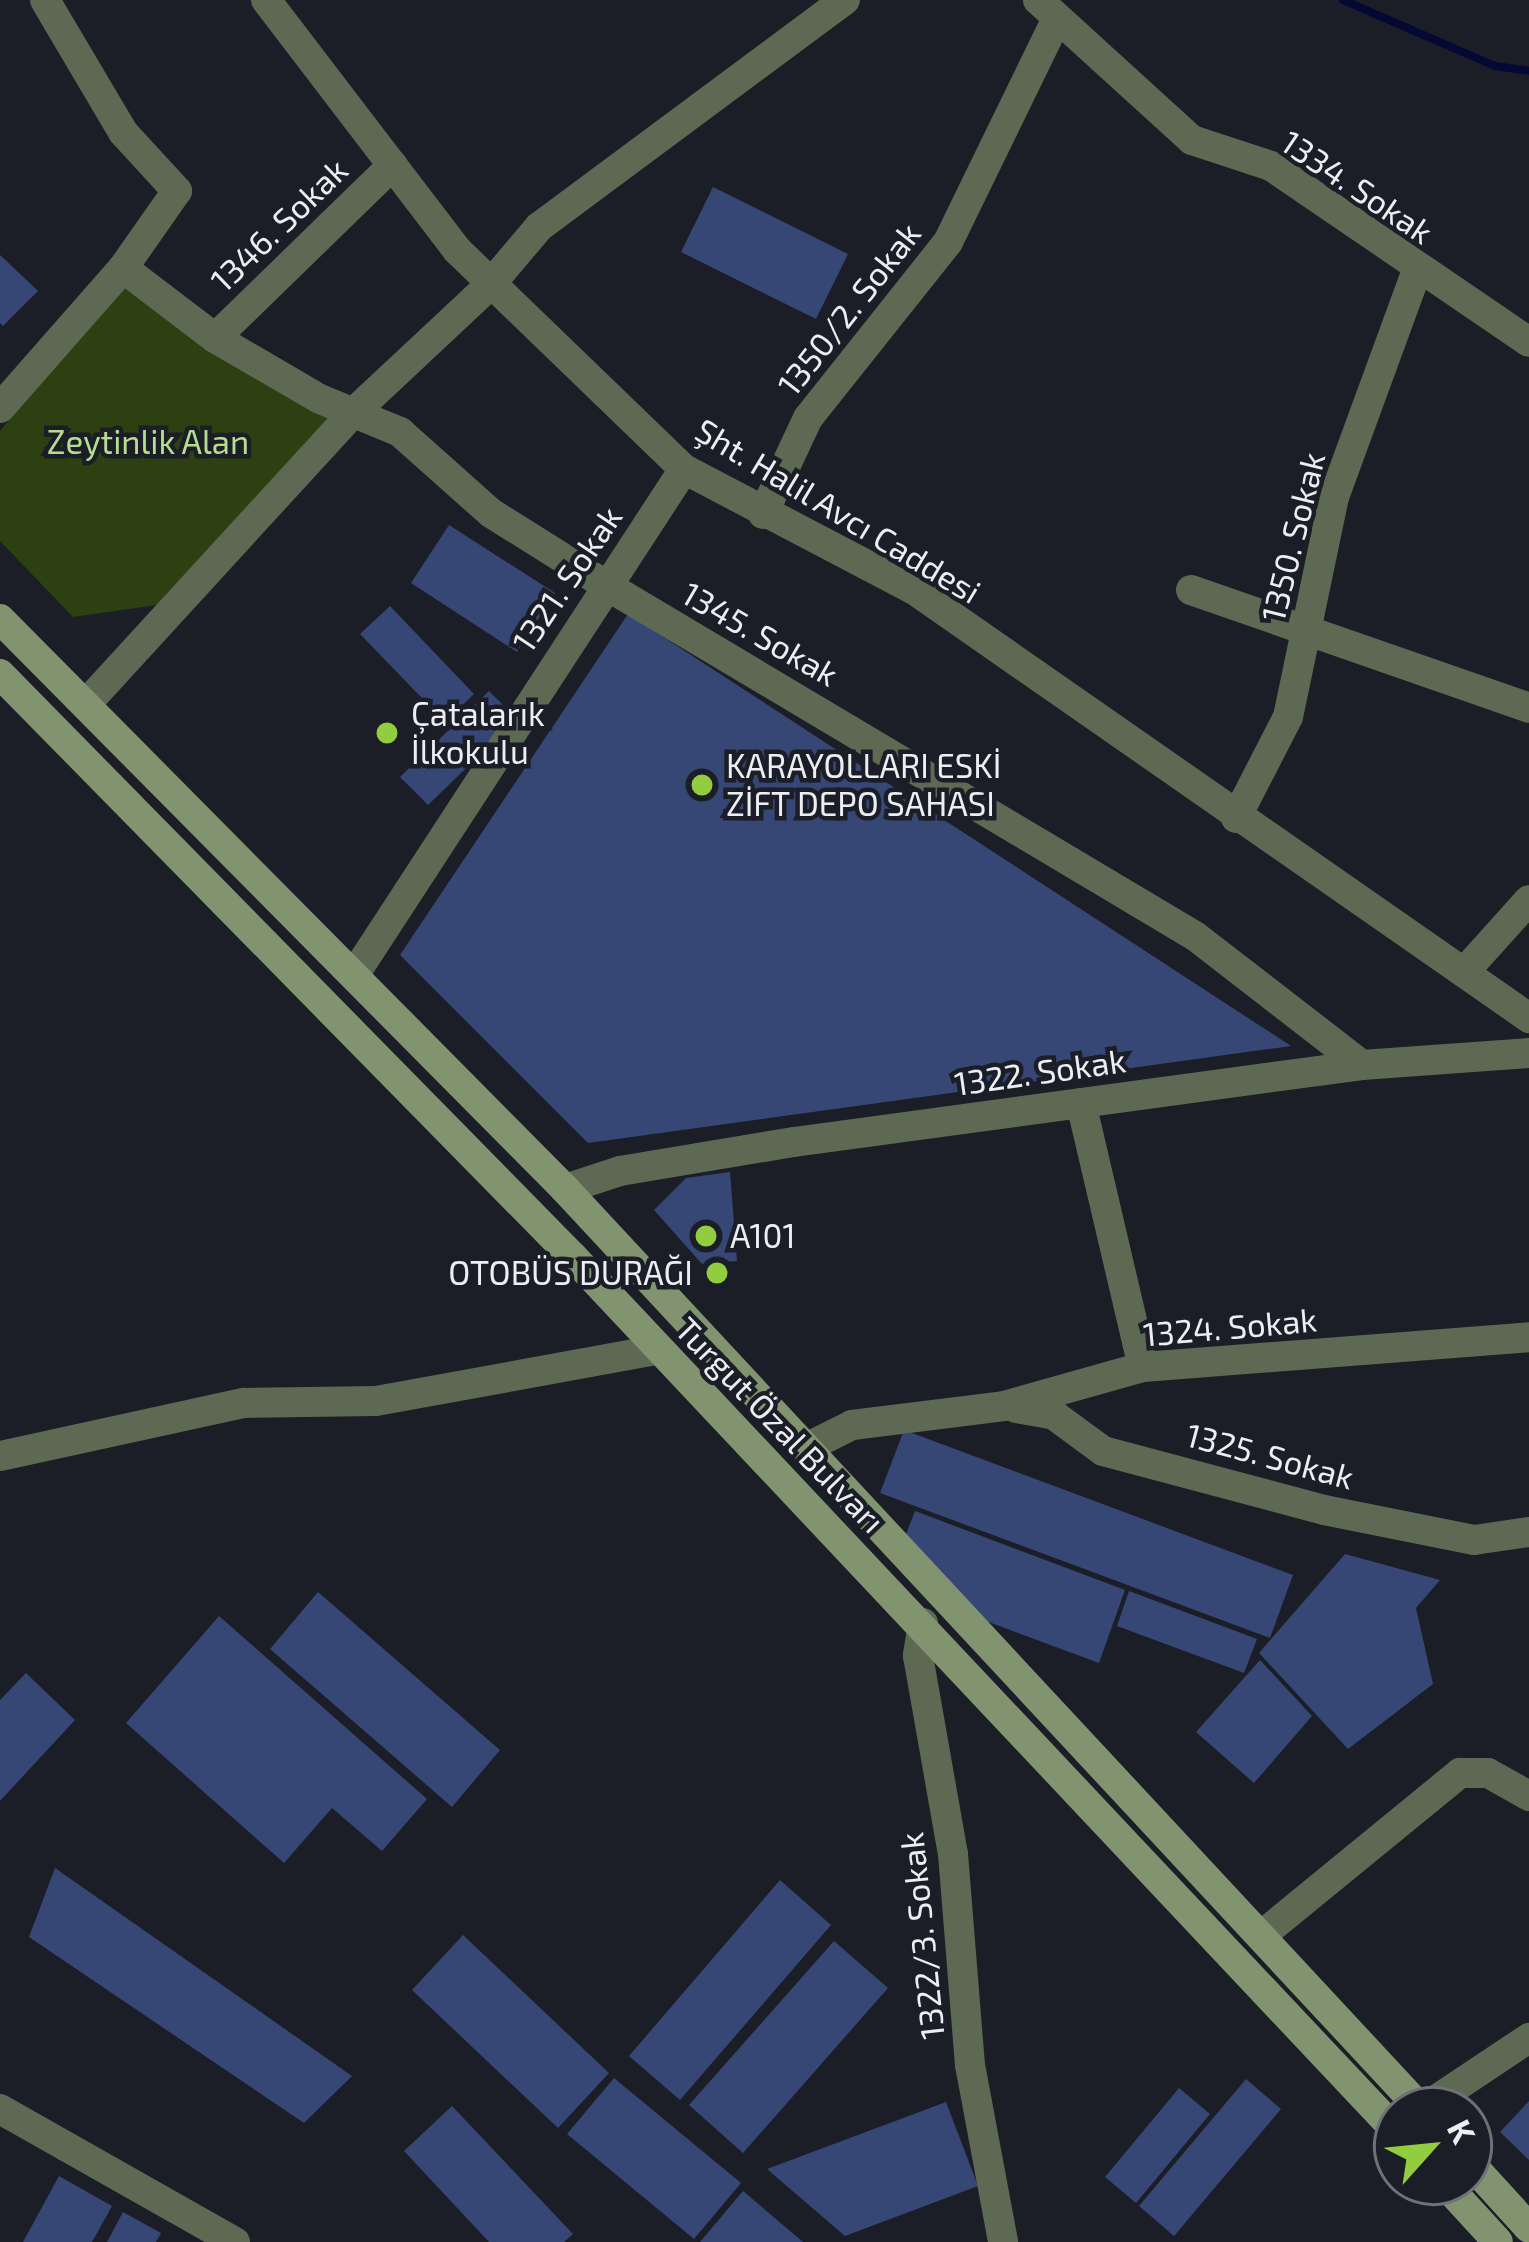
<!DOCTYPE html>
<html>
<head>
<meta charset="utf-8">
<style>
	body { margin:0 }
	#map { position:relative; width:1529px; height:2242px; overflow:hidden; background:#1b1e26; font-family:"Exo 2",sans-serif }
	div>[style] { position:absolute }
	.green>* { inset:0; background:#2c4012 }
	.stream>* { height:8px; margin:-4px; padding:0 4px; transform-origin:4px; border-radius:4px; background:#040934 }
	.building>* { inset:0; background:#364776 }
	.street>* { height:30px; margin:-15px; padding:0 15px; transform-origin:15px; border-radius:15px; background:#5d6952 }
	.secondary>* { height:30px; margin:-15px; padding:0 15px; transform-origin:15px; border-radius:15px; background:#81946f }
	.dots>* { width:33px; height:33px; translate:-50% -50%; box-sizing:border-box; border:6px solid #1b1e26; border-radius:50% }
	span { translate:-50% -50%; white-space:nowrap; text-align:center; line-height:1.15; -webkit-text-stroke:9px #1b1e26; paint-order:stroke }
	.street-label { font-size:33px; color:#eceef4 }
	.park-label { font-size:33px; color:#b6dd8d }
	.poi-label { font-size:33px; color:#eceef4 }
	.left { translate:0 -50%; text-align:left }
	.right { translate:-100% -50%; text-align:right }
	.north { position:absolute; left:1373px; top:2086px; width:120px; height:120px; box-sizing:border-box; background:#1b1e26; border:3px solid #6f7178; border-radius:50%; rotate:63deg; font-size:33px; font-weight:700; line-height:48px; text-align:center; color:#eceef4 }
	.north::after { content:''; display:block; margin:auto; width:42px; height:54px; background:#91cd3f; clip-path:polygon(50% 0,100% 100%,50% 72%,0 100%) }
</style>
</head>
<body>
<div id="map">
	<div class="green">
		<div style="clip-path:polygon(125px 281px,333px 418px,164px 604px,73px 617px,0 541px,0 431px)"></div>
	</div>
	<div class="stream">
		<div style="left:1343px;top:0;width:166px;rotate:23.5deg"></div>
		<div style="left:1495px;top:66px;width:34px;rotate:8deg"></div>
	</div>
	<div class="building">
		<div style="clip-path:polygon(713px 187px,848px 254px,816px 319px,681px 252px)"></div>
		<div style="clip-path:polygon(0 255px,38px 291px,3px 326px,0 323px)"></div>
		<div style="clip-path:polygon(449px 525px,555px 593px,517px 652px,411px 583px)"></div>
		<div style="clip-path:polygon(390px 606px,474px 694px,445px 722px,360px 634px)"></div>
		<div style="clip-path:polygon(628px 614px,1291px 1046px,588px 1143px,400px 955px)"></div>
		<div style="clip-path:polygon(489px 691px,517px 719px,428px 805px,400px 777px)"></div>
		<div style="clip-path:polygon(730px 1172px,737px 1261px,702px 1264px,654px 1210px,686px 1178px)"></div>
		<div style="clip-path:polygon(904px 1430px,1293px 1575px,1270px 1638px,880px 1493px)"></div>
		<div style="clip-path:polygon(915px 1511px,1125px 1590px,1099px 1663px,978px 1618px,905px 1537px)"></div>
		<div style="clip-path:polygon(1345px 1554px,1440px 1580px,1416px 1608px,1433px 1684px,1348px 1749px,1259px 1653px)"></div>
		<div style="clip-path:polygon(1129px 1591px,1257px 1639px,1244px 1673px,1117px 1626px)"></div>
		<div style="clip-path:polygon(318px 1592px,500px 1750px,452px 1807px,270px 1649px)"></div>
		<div style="clip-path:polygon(219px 1616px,427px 1799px,382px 1851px,332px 1808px,284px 1863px,126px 1723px)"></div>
		<div style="clip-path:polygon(1260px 1660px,1312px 1716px,1254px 1783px,1196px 1732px)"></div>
		<div style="clip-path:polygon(26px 1673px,75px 1720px,0 1801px,0 1700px)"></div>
		<div style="clip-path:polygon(55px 1868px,352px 2076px,304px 2123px,29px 1937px)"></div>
		<div style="clip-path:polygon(780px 1880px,831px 1925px,680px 2100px,629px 2056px)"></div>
		<div style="clip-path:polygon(463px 1935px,609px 2073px,558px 2128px,412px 1990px)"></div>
		<div style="clip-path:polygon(834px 1941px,888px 1988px,743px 2153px,689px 2105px)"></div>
		<div style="clip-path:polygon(614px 2078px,741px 2183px,694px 2239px,567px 2134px)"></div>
		<div style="clip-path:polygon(1246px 2079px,1281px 2109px,1174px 2236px,1139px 2206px)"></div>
		<div style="clip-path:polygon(1179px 2088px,1210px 2114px,1136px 2203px,1105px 2177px)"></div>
		<div style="clip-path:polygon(1529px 2101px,1529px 2160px,1500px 2132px)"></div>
		<div style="clip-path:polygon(946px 2102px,978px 2186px,845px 2236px,767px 2169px)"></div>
		<div style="clip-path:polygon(452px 2106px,573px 2234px,564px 2242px,489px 2242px,404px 2151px)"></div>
		<div style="clip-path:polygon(59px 2176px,112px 2206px,92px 2242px,23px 2242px)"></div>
		<div style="clip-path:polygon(743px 2191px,803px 2242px,700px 2242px)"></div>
		<div style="clip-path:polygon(123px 2212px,161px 2233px,156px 2242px,107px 2242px)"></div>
	</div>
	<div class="street">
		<div style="left:266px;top:0;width:315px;rotate:52.6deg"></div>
		<div style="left:457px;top:250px;width:315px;rotate:44deg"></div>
		<div style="left:684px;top:469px;width:259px;rotate:27.7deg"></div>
		<div style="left:913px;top:589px;width:751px;rotate:34.85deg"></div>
		<div style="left:1038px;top:0;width:208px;rotate:42.3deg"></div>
		<div style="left:1192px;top:140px;width:83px;rotate:18.2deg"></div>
		<div style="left:1271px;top:166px;width:312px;rotate:34.3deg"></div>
		<div style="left:123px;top:268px;width:116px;rotate:37.3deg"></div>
		<div style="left:215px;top:338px;width:121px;rotate:30.2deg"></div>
		<div style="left:320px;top:399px;width:87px;rotate:22.4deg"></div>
		<div style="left:400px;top:432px;width:122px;rotate:41.7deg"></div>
		<div style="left:491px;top:513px;width:133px;rotate:32.1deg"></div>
		<div style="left:604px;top:584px;width:688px;rotate:30.78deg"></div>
		<div style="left:1195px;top:936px;width:211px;rotate:37.7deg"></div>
		<div style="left:215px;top:338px;width:248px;rotate:-44.2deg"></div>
		<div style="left:0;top:408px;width:186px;rotate:-48.7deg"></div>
		<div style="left:123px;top:268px;width:94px;rotate:-55deg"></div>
		<div style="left:177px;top:191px;width:80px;rotate:-132.5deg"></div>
		<div style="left:123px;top:132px;width:153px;rotate:-120.6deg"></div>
		<div style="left:763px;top:514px;width:106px;rotate:-64.9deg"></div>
		<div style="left:808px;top:418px;width:225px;rotate:-51.5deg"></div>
		<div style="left:948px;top:242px;width:248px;rotate:-64deg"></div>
		<div style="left:1191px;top:590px;width:358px;rotate:19.2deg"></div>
		<div style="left:86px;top:704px;width:394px;rotate:-47.5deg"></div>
		<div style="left:352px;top:414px;width:189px;rotate:-43.1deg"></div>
		<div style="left:490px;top:285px;width:76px;rotate:-49.8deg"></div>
		<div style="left:539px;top:227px;width:381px;rotate:-36.6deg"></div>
		<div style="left:1236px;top:818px;width:114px;rotate:-62.8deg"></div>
		<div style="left:1288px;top:717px;width:225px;rotate:-78.2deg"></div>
		<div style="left:1334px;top:497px;width:242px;rotate:-69.9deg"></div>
		<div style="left:1466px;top:970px;width:94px;rotate:-48deg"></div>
		<div style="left:356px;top:972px;width:600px;rotate:-56.89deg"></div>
		<div style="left:1081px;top:1103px;width:271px;rotate:76.8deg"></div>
		<div style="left:565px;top:1189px;width:58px;rotate:-18.1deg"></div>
		<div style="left:620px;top:1171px;width:176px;rotate:-9.5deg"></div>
		<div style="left:794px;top:1142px;width:573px;rotate:-7.72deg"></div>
		<div style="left:1362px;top:1065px;width:167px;rotate:-4.1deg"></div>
		<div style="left:1016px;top:1408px;width:39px;rotate:10deg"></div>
		<div style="left:1054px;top:1415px;width:61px;rotate:36.3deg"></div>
		<div style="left:1103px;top:1451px;width:229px;rotate:14.9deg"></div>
		<div style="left:1324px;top:1510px;width:153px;rotate:11.3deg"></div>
		<div style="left:1474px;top:1540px;width:56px;rotate:-8.3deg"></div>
		<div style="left:804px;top:1449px;width:54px;rotate:-26.6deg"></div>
		<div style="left:852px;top:1425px;width:153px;rotate:-7.1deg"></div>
		<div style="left:1004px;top:1406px;width:144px;rotate:-15.7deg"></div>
		<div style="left:1143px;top:1367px;width:387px;rotate:-4.4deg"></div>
		<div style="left:0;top:1456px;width:250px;rotate:-12.3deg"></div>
		<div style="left:244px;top:1403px;width:132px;rotate:-0.9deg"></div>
		<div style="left:376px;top:1401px;width:286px;rotate:-10.3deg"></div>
		<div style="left:923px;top:1623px;width:33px;rotate:99deg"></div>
		<div style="left:918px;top:1656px;width:201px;rotate:80deg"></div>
		<div style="left:953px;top:1854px;width:212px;rotate:85.4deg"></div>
		<div style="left:970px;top:2065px;width:180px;rotate:79.4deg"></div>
		<div style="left:1262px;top:1935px;width:256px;rotate:-39.3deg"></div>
		<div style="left:1460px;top:1773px;width:28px"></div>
		<div style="left:1488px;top:1773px;width:47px;rotate:29.3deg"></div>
		<div style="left:0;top:2109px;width:270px;rotate:29.5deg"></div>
		<div style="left:1421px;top:2110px;width:130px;rotate:-33.7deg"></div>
	</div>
	<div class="secondary">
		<div style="left:0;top:619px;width:803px;rotate:45.25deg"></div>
		<div style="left:565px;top:1189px;width:1258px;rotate:47.06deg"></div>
		<div style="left:0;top:674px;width:817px;rotate:45.5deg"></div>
		<div style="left:573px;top:1257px;width:1202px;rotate:46.72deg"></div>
		<div style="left:1469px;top:2162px;width:89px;rotate:47.7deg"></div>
		<div style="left:1443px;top:2182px;width:81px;rotate:47.5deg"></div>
	</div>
	<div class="dots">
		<div style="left:387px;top:733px;background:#91cd3f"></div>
		<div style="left:702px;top:785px;background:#91cd3f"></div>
		<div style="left:706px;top:1236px;background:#91cd3f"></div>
		<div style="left:717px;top:1273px;background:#91cd3f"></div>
	</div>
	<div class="street-label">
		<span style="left:1357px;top:187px;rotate:34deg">1334. Sokak</span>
		<span style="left:279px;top:225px;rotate:-44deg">1346. Sokak</span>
		<span style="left:849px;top:309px;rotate:-52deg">1350/2. Sokak</span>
		<span style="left:838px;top:511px;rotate:31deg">Şht. Halil Avcı Caddesi</span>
		<span style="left:1293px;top:537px;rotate:-76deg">1350. Sokak</span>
		<span style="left:567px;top:579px;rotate:-56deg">1321. Sokak</span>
		<span style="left:760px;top:634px;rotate:30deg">1345. Sokak</span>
		<span style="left:1040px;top:1072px;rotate:-8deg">1322. Sokak</span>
		<span style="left:1230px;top:1327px;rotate:-5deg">1324. Sokak</span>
		<span style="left:780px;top:1425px;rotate:46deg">Turgut Özal Bulvarı</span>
		<span style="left:1270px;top:1456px;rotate:15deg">1325. Sokak</span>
		<span style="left:922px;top:1936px;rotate:-96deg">1322/3. Sokak</span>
	</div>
	<div class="park-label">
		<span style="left:148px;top:442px">Zeytinlik Alan</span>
	</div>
	<div class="poi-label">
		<span class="left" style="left:411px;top:733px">Çatalarık<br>İlkokulu</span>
		<span class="left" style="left:726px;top:785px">KARAYOLLARI ESKİ<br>ZİFT DEPO SAHASI</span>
		<span class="left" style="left:730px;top:1236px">A101</span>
		<span class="right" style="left:693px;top:1273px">OTOBÜS DURAĞI</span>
	</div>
	<div class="north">K</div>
</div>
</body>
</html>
